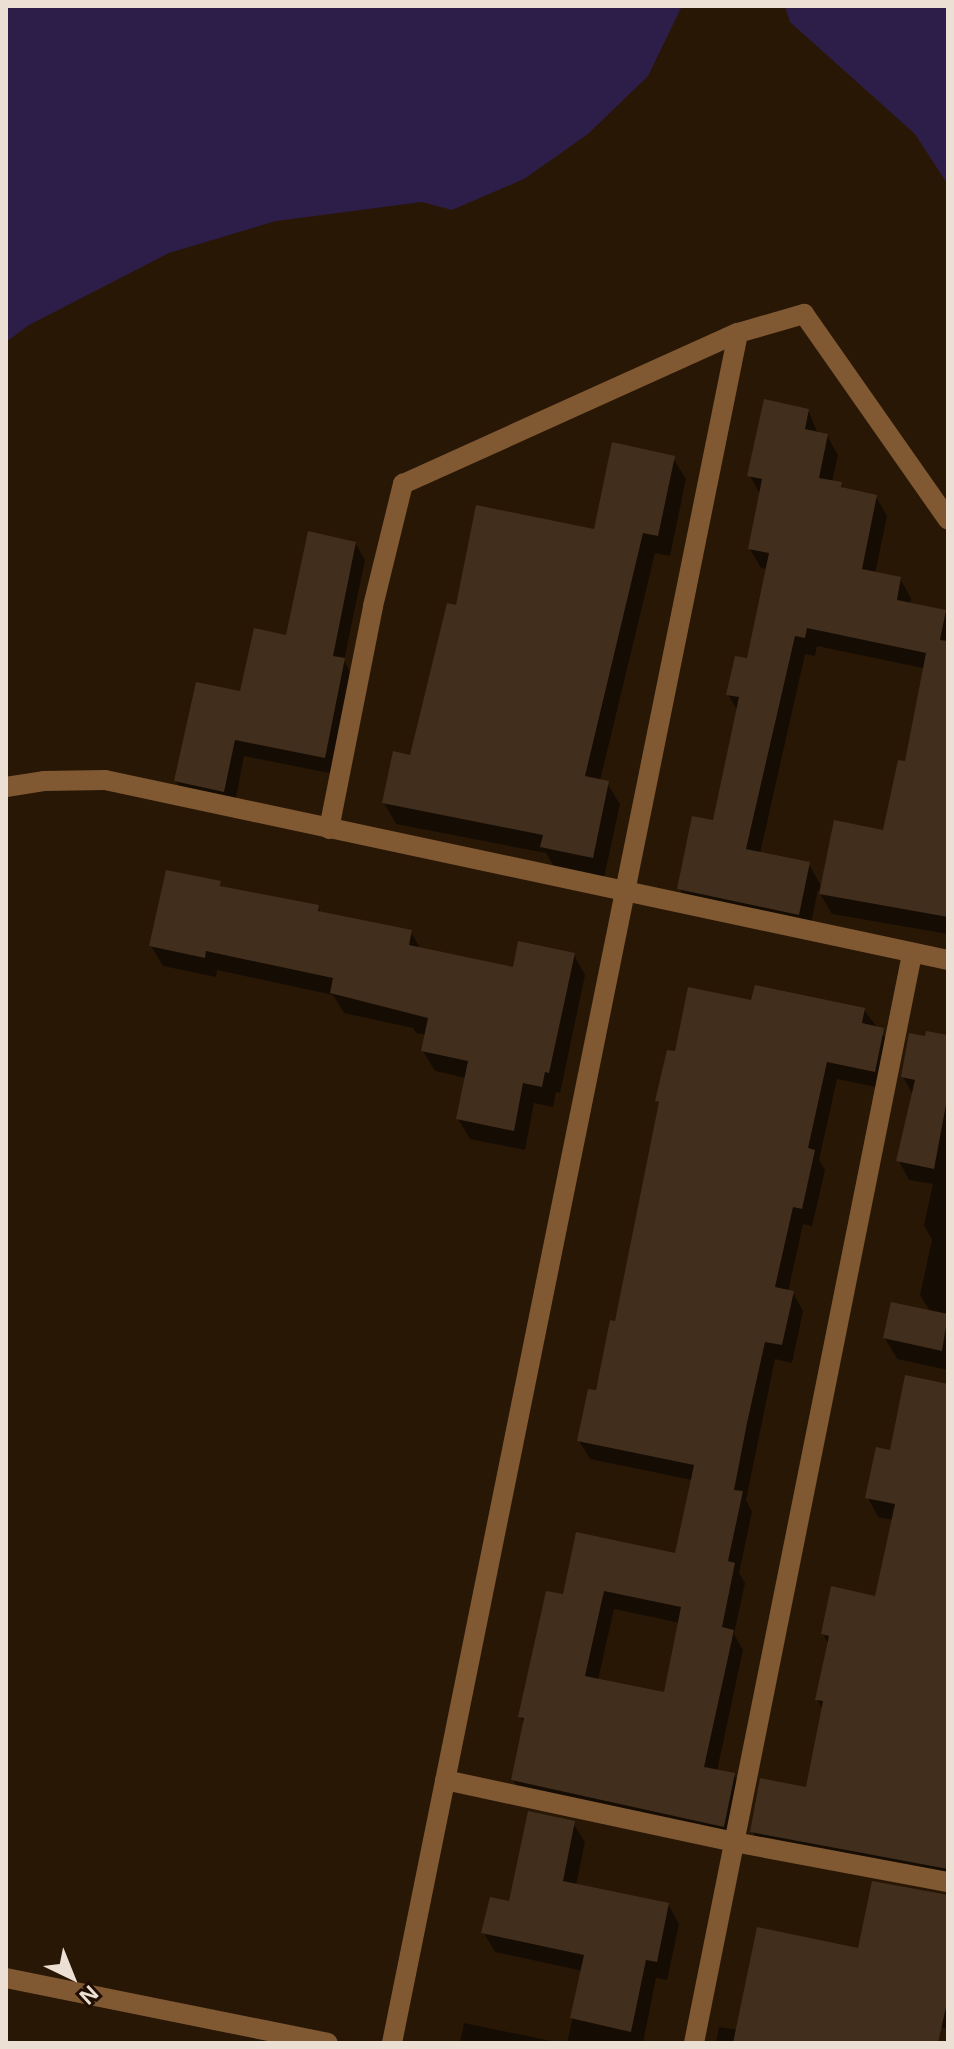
<!DOCTYPE html>
<html>
<head>
<meta charset="utf-8">
<style>
	body { margin:0 }
	#map { position:relative; width:954px; height:2049px; overflow:hidden; background:#291706; font-family:Arial,sans-serif }
	div>[style] { position:absolute }
	.green>* { inset:0; background:#2d1d49 }
	.shadow>* { inset:0; background:#0007 }
	.building>* { inset:0; background:#412e1d }
	.minor>* { height:20px; margin:-10px; padding:0 10px; transform-origin:10px; border-radius:10px; background:#805933 }
	span { translate:-50% -50%; white-space:nowrap; text-align:center; line-height:1.15; -webkit-text-stroke:6px #1f0e01; paint-order:stroke }
	.frame { position:absolute; inset:0; border:8px solid #ece0d5; pointer-events:none }
	.north { position:absolute; left:32px; top:1937px; width:80px; height:80px; -webkit-text-stroke:6px #1f0e01; paint-order:stroke; rotate:137deg; font-size:22px; font-weight:700; line-height:32px; text-align:center; color:#ece0d5 }
	.north::after { content:''; display:block; margin:auto; width:28px; height:36px; background:#ece0d5; clip-path:polygon(50% 0,100% 100%,50% 72%,0 100%) }
</style>
</head>
<body>
<div id="map">
	<div class="green">
		<div style="clip-path:polygon(6px 6px,682px 6px,648px 76px,588px 134px,524px 179px,452px 210px,422px 202px,276px 221px,169px 253px,29px 325px,6px 342px)"></div>
		<div style="clip-path:polygon(785px 6px,948px 6px,948px 185px,915px 134px,790px 22px)"></div>
	</div>
	<div class="shadow">
		<div style="clip-path:polygon(808px 410px,818px 434px,827px 436px,838px 455px,832px 482px,841px 484px,844px 490px,876px 497px,887px 516px,875px 574px,900px 579px,911px 598px,910px 605px,945px 612px,948px 618px,948px 666px,947px 673px,817px 646px,815px 656px,805px 654px,760px 854px,809px 864px,822px 888px,885px 832px,907px 764px,948px 708px,948px 934px,832px 914px,818px 890px,809px 933px,690px 907px,679px 888px,714px 822px,738px 711px,728px 695px,748px 661px,767px 569px,761px 568px,750px 549px,761px 496px,750px 476px)"></div>
		<div style="clip-path:polygon(673px 458px,686px 479px,670px 556px,655px 553px,600px 781px,607px 783px,620px 804px,604px 878px,555px 868px,546px 853px,396px 824px,384px 803px,412px 757px,458px 607px,595px 532px)"></div>
		<div style="clip-path:polygon(355px 543px,365px 560px,344px 661px,353px 677px,334px 774px,244px 756px,234px 808px,186px 798px,176px 781px)"></div>
		<div style="clip-path:polygon(220px 883px,223px 888px,318px 907px,321px 914px,411px 932px,421px 950px,514px 970px,574px 955px,585px 975px,560px 1093px,556px 1092px,553px 1107px,534px 1103px,525px 1150px,470px 1139px,458px 1119px,466px 1078px,435px 1071px,423px 1051px,426px 1035px,416px 1033px,413px 1028px,344px 1013px,333px 995px,217px 970px,216px 977px,163px 966px,151px 946px)"></div>
		<div style="clip-path:polygon(evenodd,753px 1003px,864px 1010px,893px 1048px,885px 1089px,837px 1079px,819px 1160px,825px 1170px,812px 1226px,803px 1224px,788px 1292px,793px 1293px,803px 1311px,792px 1363px,775px 1359px,746px 1500px,752px 1512px,739px 1573px,745px 1583px,734px 1634px,743px 1650px,717px 1771px,734px 1775px,744px 1793px,734px 1844px,524px 1798px,513px 1780px,525px 1725px,520px 1716px,565px 1597px,676px 1555px,692px 1480px,590px 1459px,579px 1441px,617px 1323px,660px 1106px,658px 1101px,676px 1054px,753px 1003px,614px 1609px,680px 1623px,665px 1694px,598px 1680px,614px 1609px)"></div>
		<div style="clip-path:polygon(948px 1043px,948px 1370px,897px 1359px,885px 1338px,931px 1313px,920px 1295px,932px 1240px,924px 1225px,933px 1184px,909px 1180px,899px 1161px,913px 1095px,903px 1077px)"></div>
		<div style="clip-path:polygon(948px 1386px,948px 1887px,763px 1850px,752px 1831px,807px 1790px,823px 1710px,817px 1699px,829px 1645px,823px 1634px,877px 1598px,893px 1520px,878px 1517px,868px 1498px,892px 1453px)"></div>
		<div style="clip-path:polygon(573px 1823px,585px 1842px,576px 1885px,668px 1904px,679px 1924px,667px 1980px,656px 1978px,643px 2043px,567px 2043px,583px 1971px,495px 1952px,484px 1933px)"></div>
		<div style="clip-path:polygon(948px 1896px,948px 2029px,853px 2009px,846px 2043px,716px 2043px,719px 2027px,738px 2030px)"></div>
		<div style="clip-path:polygon(464px 2023px,561px 2043px,460px 2043px)"></div>
	</div>
	<div class="building">
		<div style="clip-path:polygon(764px 399px,809px 409px,805px 429px,828px 434px,819px 478px,842px 482px,841px 487px,877px 495px,862px 569px,901px 577px,897px 600px,946px 610px,940px 640px,948px 641px,948px 917px,819px 894px,834px 820px,883px 830px,898px 760px,905px 761px,926px 653px,807px 628px,805px 638px,795px 636px,746px 849px,810px 862px,799px 915px,677px 889px,692px 816px,713px 820px,739px 697px,726px 695px,735px 656px,747px 658px,769px 553px,748px 549px,762px 479px,747px 476px)"></div>
		<div style="clip-path:polygon(612px 442px,675px 456px,658px 536px,643px 533px,585px 776px,609px 781px,593px 858px,540px 847px,543px 835px,382px 803px,393px 751px,410px 755px,447px 603px,456px 605px,476px 505px,594px 529px)"></div>
		<div style="clip-path:polygon(308px 531px,356px 542px,333px 656px,345px 658px,325px 758px,235px 740px,224px 792px,174px 781px,196px 682px,240px 691px,254px 628px,286px 635px)"></div>
		<div style="clip-path:polygon(166px 870px,221px 881px,220px 886px,319px 905px,318px 911px,412px 930px,409px 945px,513px 967px,518px 941px,575px 953px,549px 1073px,545px 1072px,542px 1087px,523px 1083px,514px 1131px,456px 1119px,468px 1061px,421px 1051px,428px 1018px,330px 993px,333px 978px,206px 951px,205px 958px,149px 946px)"></div>
		<div style="clip-path:polygon(evenodd,755px 985px,865px 1008px,862px 1023px,884px 1028px,875px 1072px,827px 1062px,808px 1148px,815px 1150px,802px 1209px,793px 1207px,775px 1287px,794px 1291px,782px 1345px,765px 1342px,747px 1423px,734px 1490px,743px 1491px,728px 1561px,735px 1563px,722px 1627px,734px 1630px,704px 1767px,735px 1773px,724px 1827px,511px 1780px,524px 1718px,518px 1717px,546px 1591px,563px 1594px,576px 1532px,675px 1553px,694px 1465px,577px 1441px,588px 1389px,596px 1390px,610px 1320px,615px 1321px,659px 1102px,655px 1101px,667px 1050px,675px 1051px,688px 987px,751px 1000px,755px 985px,604px 1591px,681px 1607px,664px 1692px,585px 1676px,604px 1591px)"></div>
		<div style="clip-path:polygon(926px 1031px,948px 1035px,948px 1094px,934px 1169px,896px 1161px,915px 1080px,901px 1077px,909px 1033px,925px 1036px)"></div>
		<div style="clip-path:polygon(891px 1302px,948px 1314px,942px 1351px,883px 1338px)"></div>
		<div style="clip-path:polygon(905px 1375px,948px 1384px,948px 1869px,750px 1832px,760px 1778px,806px 1787px,823px 1701px,815px 1700px,829px 1636px,821px 1634px,831px 1586px,875px 1596px,895px 1504px,865px 1498px,876px 1447px,890px 1450px)"></div>
		<div style="clip-path:polygon(528px 1811px,575px 1821px,563px 1881px,669px 1903px,657px 1962px,646px 1960px,631px 2032px,570px 2018px,584px 1955px,481px 1933px,490px 1897px,509px 1901px)"></div>
		<div style="clip-path:polygon(872px 1881px,948px 1895px,948px 1998px,938px 2043px,733px 2043px,757px 1927px,858px 1948px)"></div>
	</div>
	<div class="minor">
		<div style="left:6px;top:787px;width:38px;rotate:-9deg"></div>
		<div style="left:44px;top:781px;width:61px;rotate:-0.9deg"></div>
		<div style="left:105px;top:780px;width:862px;rotate:12.05deg"></div>
		<div style="left:329px;top:829px;width:227px;rotate:-78.8deg"></div>
		<div style="left:373px;top:606px;width:126px;rotate:-76.2deg"></div>
		<div style="left:403px;top:484px;width:367px;rotate:-24.3deg"></div>
		<div style="left:738px;top:333px;width:69px;rotate:-16.1deg"></div>
		<div style="left:804px;top:314px;width:251px;rotate:55deg"></div>
		<div style="left:445px;top:1780px;width:296px;rotate:12.1deg"></div>
		<div style="left:734px;top:1842px;width:218px;rotate:10.6deg"></div>
		<div style="left:6px;top:1978px;width:328px;rotate:11.4deg"></div>
		<div style="left:392px;top:2043px;width:1745px;rotate:-78.56deg"></div>
		<div style="left:694px;top:2043px;width:1111px;rotate:-78.68deg"></div>
	</div>
	<div class="frame"></div>
	<div class="north">N</div>
</div>
</body>
</html>
